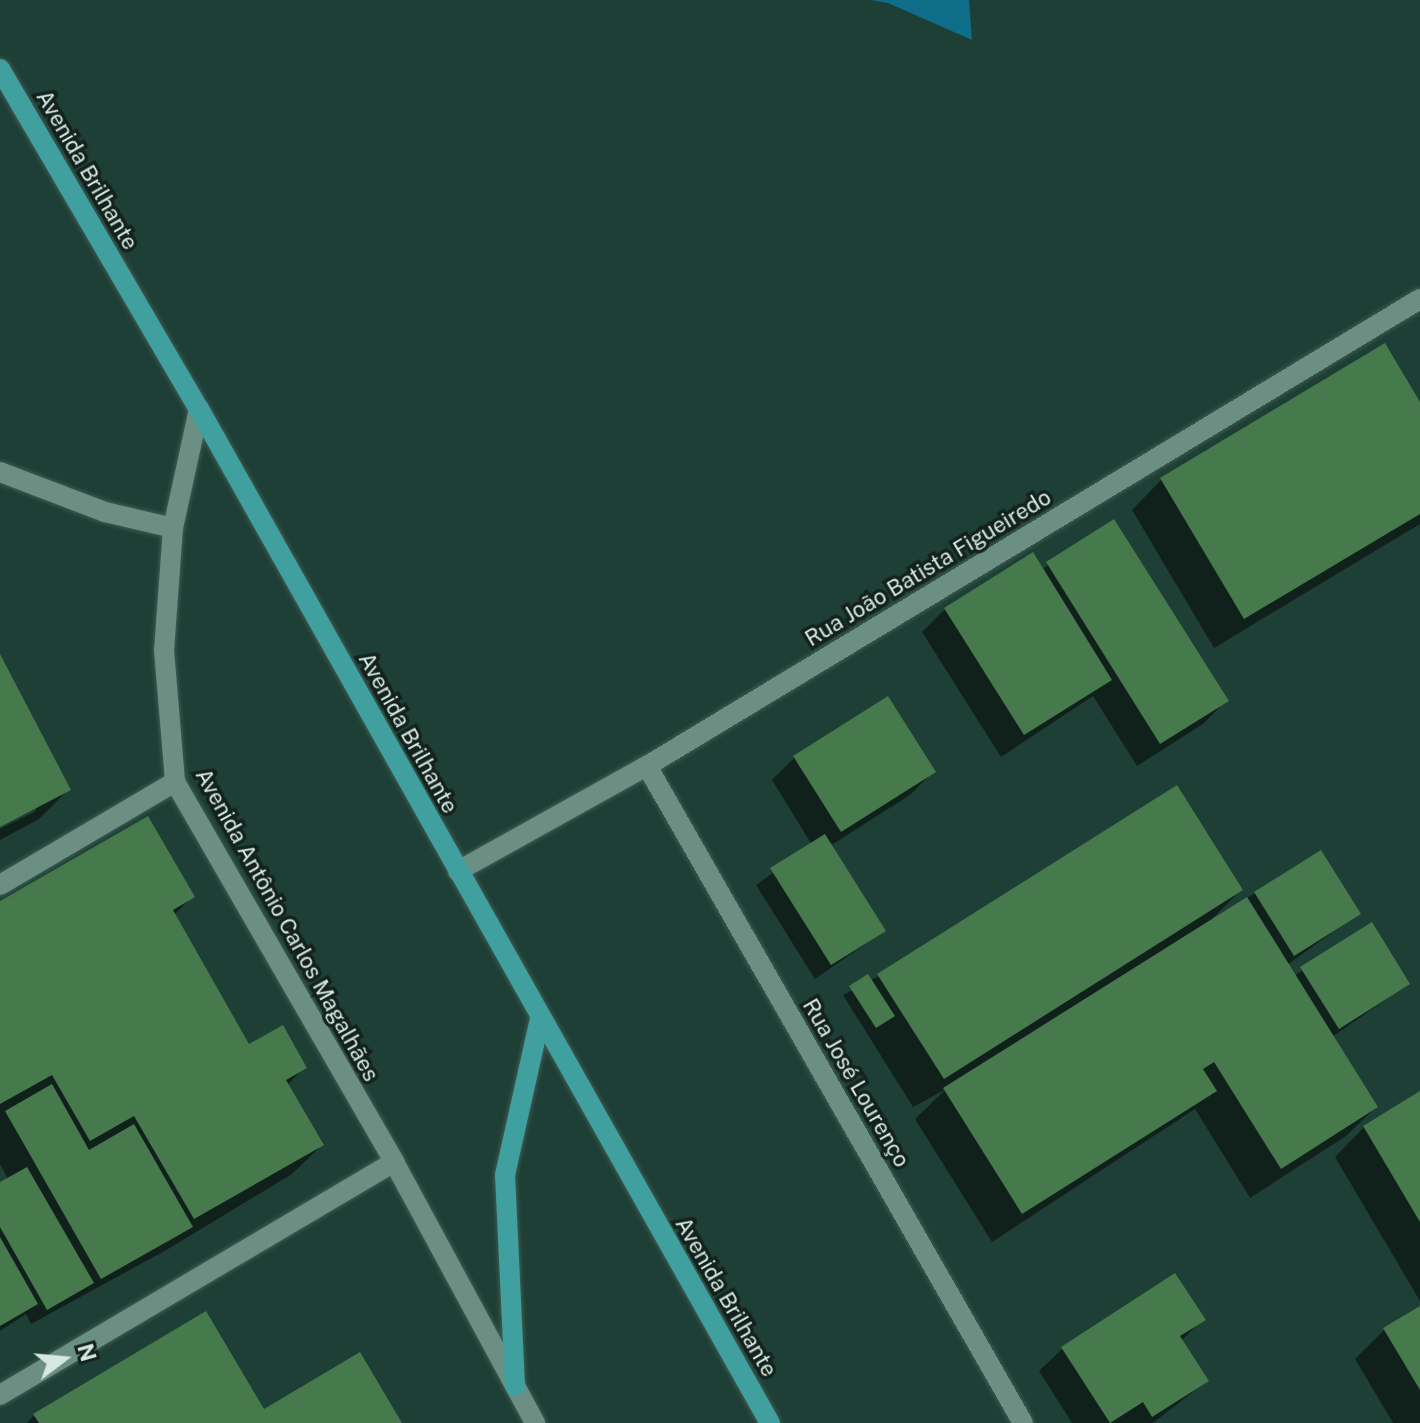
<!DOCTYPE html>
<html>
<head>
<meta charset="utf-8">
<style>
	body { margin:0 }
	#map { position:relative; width:1420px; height:1423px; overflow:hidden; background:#1e3f35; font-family:"Public Sans",sans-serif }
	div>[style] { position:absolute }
	.water>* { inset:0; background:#0e6d89 }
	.shadow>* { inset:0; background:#0007 }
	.building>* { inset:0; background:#46794b }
	.roads { filter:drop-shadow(0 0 2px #3e5c54) drop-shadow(0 0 2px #3e5c54) }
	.minor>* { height:20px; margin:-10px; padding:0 10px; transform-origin:10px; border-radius:10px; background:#6b8f83 }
	.primary>* { height:20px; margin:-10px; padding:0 10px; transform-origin:10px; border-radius:10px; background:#40a09f }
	span { translate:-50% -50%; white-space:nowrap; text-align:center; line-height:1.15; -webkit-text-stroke:7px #14221e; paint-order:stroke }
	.street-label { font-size:22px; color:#d5e8e1 }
	.north { position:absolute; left:24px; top:1319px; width:80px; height:80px; -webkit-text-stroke:6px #14221e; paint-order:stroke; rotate:74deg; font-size:22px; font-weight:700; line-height:32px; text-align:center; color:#d5e8e1 }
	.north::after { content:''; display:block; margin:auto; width:28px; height:36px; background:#d5e8e1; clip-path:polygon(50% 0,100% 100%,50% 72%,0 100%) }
</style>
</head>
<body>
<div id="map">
	<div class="water">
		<div style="clip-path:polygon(871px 0,969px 0,972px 40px,888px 3px)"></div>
	</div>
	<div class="shadow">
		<div style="clip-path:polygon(1420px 406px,1420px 524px,1214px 648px,1132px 510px,1161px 480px)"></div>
		<div style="clip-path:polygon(1113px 522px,1226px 701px,1203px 724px,1137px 766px,1093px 696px,1001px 757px,922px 632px,945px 609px,1041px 570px)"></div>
		<div style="clip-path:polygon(0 658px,68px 790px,39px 819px,0 840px,0 829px,36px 811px,36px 806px,0 825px)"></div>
		<div style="clip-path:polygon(795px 757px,933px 772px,910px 795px,830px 846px,884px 931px,815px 979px,756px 885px,812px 845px,772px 780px)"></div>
		<div style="clip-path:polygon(1320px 853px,1358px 914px,1287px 965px,1294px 976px,1371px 925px,1408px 984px,1332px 1037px,1376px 1107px,1346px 1136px,1250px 1198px,1195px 1109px,992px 1242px,915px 1119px,946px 1089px,913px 1107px,843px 995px,879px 976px,1241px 890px,1211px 920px)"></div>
		<div style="clip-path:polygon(192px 897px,173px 916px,248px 1047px,304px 1068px,287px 1085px,322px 1145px,292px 1174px,168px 1249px,31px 1324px,26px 1314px,0 1331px,0 1184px,8px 1179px,0 1164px,0 903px)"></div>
		<div style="clip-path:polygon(1420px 1094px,1420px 1301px,1335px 1157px,1364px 1127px)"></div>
		<div style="clip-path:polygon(1175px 1275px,1203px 1319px,1181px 1341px,1207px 1381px,1153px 1423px,1072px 1423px,1039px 1371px,1062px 1349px)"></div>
		<div style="clip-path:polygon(1420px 1308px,1420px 1423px,1393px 1423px,1355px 1359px,1384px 1330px)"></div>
		<div style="clip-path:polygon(34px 1415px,400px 1423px,27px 1423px)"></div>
	</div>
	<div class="building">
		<div style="clip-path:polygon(1385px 343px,1420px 402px,1420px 514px,1244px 619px,1160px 478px)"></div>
		<div style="clip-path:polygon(1114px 519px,1229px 701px,1160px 744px,1046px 562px)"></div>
		<div style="clip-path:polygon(1033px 552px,1112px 680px,1024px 735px,944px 608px)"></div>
		<div style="clip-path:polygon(0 654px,71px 790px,0 827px)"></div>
		<div style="clip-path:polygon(888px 696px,936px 772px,841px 832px,793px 756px)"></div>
		<div style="clip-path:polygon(1177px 785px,1243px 890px,944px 1079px,877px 974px)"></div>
		<div style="clip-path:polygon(148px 816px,195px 897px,173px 910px,249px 1044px,283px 1025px,307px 1068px,286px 1080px,324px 1145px,194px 1219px,134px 1116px,90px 1141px,52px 1075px,0 1104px,0 901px)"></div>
		<div style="clip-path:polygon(825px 834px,886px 931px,831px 965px,770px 868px)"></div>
		<div style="clip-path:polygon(1321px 850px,1361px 914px,1294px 956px,1254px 892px)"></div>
		<div style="clip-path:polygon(1247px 897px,1378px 1107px,1281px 1169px,1214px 1062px,1203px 1069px,1217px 1091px,1022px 1214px,943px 1088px)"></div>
		<div style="clip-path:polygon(1372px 922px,1410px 984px,1339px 1029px,1300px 967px)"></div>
		<div style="clip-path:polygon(868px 974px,895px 1016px,876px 1028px,849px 986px)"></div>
		<div style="clip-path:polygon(52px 1084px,89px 1150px,134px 1124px,193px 1227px,101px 1279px,5px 1111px)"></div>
		<div style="clip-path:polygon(1420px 1091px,1420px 1222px,1363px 1126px)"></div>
		<div style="clip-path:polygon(27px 1167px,94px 1283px,47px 1310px,0 1227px,0 1182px)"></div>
		<div style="clip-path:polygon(0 1237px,38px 1304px,0 1326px)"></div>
		<div style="clip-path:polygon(1175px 1273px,1206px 1320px,1180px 1336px,1209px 1381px,1152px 1417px,1143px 1402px,1110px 1423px,1061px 1347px)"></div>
		<div style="clip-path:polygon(1420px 1306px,1420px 1390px,1383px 1328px)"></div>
		<div style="clip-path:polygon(206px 1311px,264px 1409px,360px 1352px,402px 1423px,39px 1423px,33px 1414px)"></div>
	</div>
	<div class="roads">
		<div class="minor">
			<div style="left:199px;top:409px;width:122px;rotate:102.3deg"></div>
			<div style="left:173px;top:528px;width:122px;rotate:94.2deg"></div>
			<div style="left:164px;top:650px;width:132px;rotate:85.2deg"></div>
			<div style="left:175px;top:782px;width:439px;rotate:60deg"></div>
			<div style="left:394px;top:1162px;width:297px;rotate:61.6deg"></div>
			<div style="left:0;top:472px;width:112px;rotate:20.9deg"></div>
			<div style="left:105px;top:512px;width:70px;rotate:13.2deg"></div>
			<div style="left:647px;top:766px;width:757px;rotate:60.22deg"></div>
			<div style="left:458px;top:871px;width:216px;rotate:-29.1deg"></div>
			<div style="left:647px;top:766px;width:903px;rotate:-31.14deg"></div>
			<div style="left:0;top:885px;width:203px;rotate:-30.5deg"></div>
			<div style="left:0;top:1395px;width:458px;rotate:-30.6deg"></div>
		</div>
		<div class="primary">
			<div style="left:0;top:69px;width:394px;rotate:59.7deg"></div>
			<div style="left:199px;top:409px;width:1164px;rotate:60.62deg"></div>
			<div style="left:515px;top:1386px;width:211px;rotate:-92.7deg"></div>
			<div style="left:505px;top:1175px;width:160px;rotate:-77.4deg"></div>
		</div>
	</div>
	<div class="street-label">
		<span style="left:87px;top:170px;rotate:60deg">Avenida Brilhante</span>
		<span style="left:928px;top:568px;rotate:-31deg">Rua João Batista Figueiredo</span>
		<span style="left:408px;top:733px;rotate:61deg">Avenida Brilhante</span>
		<span style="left:287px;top:925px;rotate:61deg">Avenida Antônio Carlos Magalhães</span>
		<span style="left:856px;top:1083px;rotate:60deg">Rua José Lourenço</span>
		<span style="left:726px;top:1297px;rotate:60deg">Avenida Brilhante</span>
	</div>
	<div class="north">N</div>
</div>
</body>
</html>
